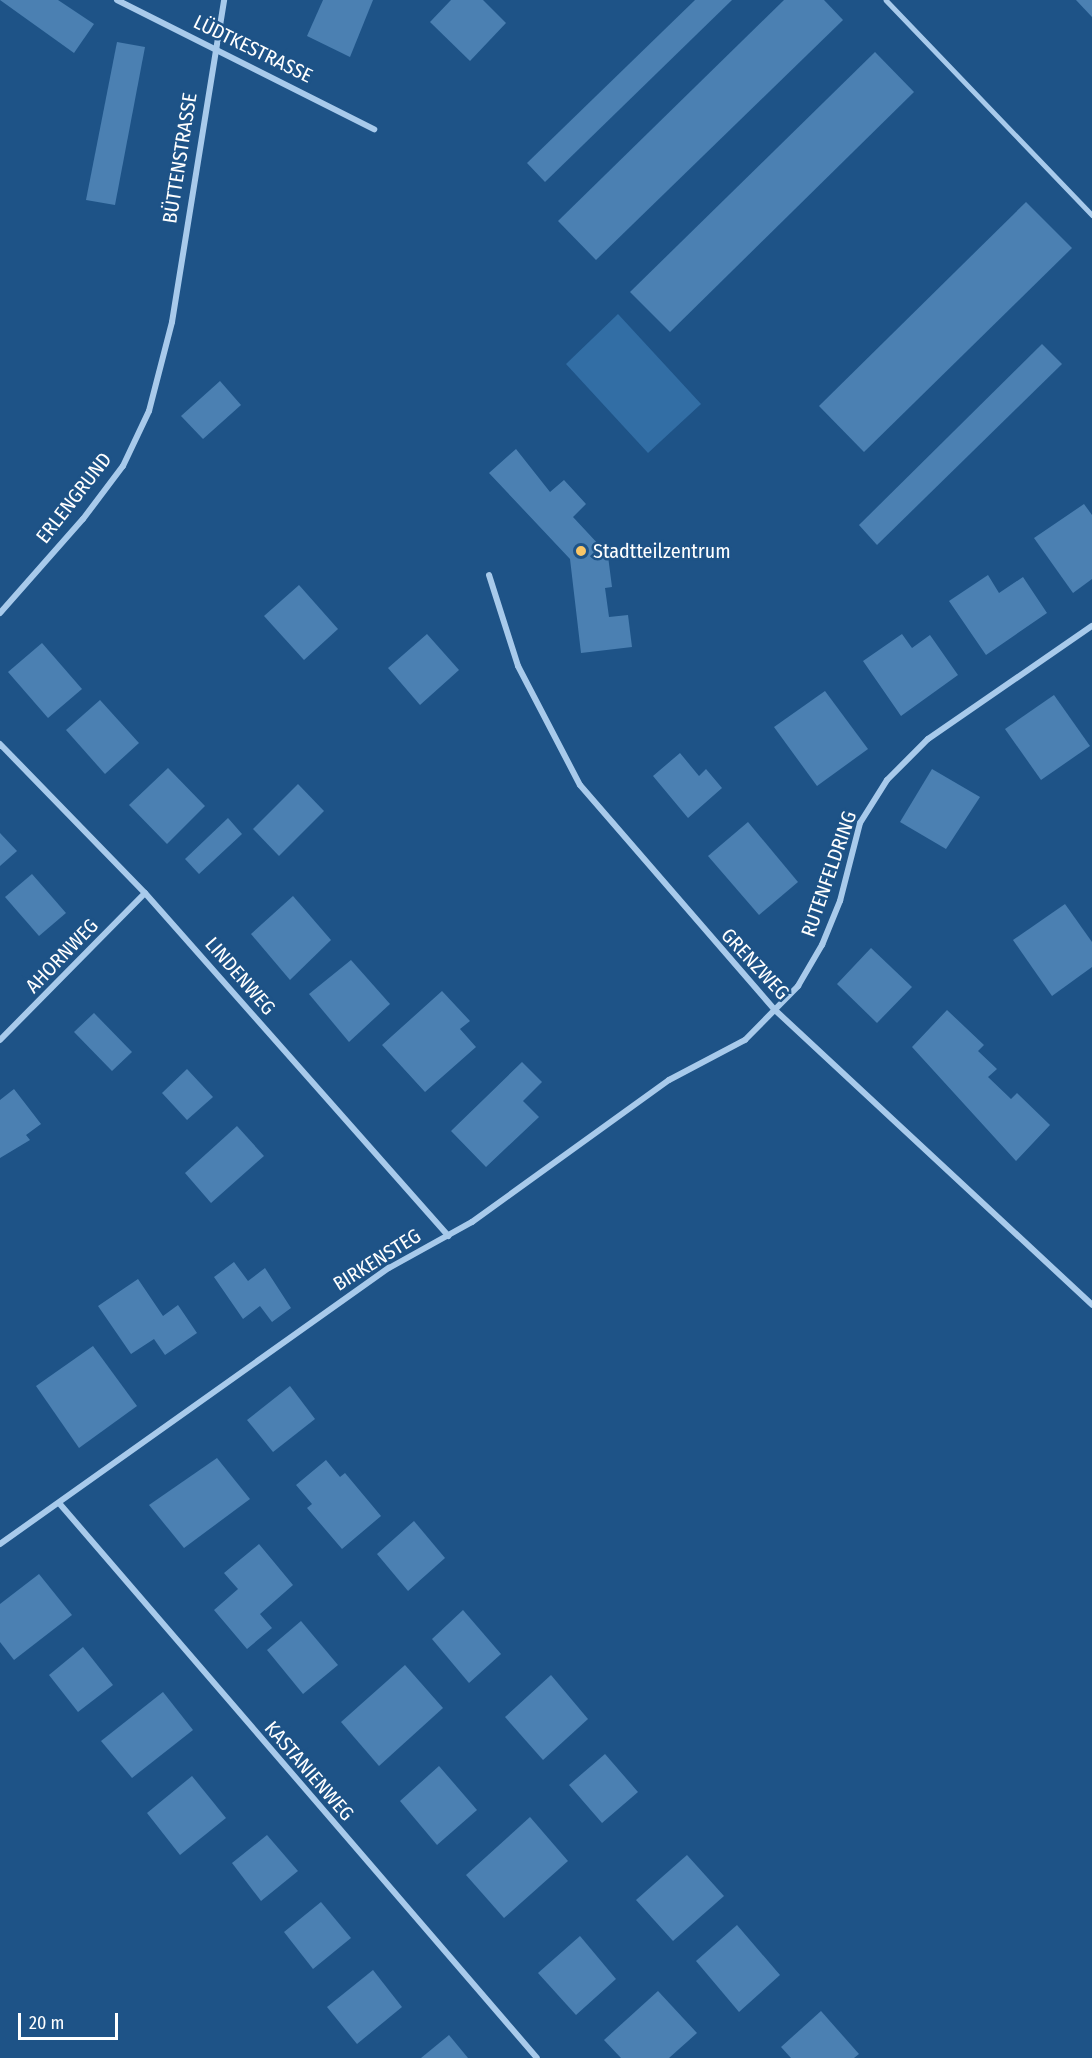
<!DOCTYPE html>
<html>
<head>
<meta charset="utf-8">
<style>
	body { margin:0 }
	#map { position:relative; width:1092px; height:2058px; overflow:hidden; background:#1e5387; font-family:"Fira Sans Condensed",sans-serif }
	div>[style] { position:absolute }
	.green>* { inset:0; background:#326ea5 }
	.building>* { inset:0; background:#4b80b2 }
	.service>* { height:4.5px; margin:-2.25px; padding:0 2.25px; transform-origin:2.25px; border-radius:2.25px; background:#a8caeb }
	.minor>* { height:6px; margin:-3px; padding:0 3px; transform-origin:3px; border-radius:3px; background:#a8caeb }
	.dots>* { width:16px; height:16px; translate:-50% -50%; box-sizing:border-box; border:3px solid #1e5387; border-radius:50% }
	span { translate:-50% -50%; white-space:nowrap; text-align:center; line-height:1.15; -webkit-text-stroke:5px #1e5387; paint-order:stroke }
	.street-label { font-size:20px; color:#fff }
	.poi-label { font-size:20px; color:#fff }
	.left { translate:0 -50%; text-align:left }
	.scale { position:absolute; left:18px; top:2013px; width:100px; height:27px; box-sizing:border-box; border:3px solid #fff; border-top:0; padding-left:8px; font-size:18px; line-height:21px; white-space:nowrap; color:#fff; -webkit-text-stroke:4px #1e5387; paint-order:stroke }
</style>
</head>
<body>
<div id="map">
	<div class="green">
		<div style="clip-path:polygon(618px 314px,701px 404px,648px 453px,566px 364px)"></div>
	</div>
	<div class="building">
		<div style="clip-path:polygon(0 0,58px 0,94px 24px,74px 53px)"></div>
		<div style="clip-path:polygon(323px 0,373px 0,350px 57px,307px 36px)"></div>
		<div style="clip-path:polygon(451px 0,483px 0,506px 23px,470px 61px,430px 22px)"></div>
		<div style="clip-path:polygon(695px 0,732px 0,545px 182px,527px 163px)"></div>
		<div style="clip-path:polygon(784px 0,824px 0,843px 20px,596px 260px,558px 221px)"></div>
		<div style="clip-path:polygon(1076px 0,1092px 0,1092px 17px)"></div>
		<div style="clip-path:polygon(117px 42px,145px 47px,115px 205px,86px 200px)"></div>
		<div style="clip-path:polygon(875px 52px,914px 92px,670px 332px,630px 292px)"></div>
		<div style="clip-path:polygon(1026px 202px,1072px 248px,864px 452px,819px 406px)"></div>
		<div style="clip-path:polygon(1042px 344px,1062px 364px,877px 545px,859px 525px)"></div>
		<div style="clip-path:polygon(220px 381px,241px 405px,203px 439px,181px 416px)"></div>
		<div style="clip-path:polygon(516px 449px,550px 492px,564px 480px,586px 504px,573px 517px,600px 546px,601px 556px,608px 556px,612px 587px,605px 588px,609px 617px,628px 615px,632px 647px,581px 653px,570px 559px,489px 473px)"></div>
		<div style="clip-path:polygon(1084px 504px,1092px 515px,1092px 579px,1073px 593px,1034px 538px)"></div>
		<div style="clip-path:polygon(988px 575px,999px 593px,1023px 577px,1047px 613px,986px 655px,949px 601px)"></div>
		<div style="clip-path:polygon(299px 585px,338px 629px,304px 660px,264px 616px)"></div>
		<div style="clip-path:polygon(427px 634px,459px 670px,420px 705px,388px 668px)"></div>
		<div style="clip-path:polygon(902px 634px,912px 648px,930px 635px,958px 675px,901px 716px,863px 661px)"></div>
		<div style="clip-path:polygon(42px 643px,82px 689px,48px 718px,8px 672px)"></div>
		<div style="clip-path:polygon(825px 691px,868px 749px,817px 786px,774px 727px)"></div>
		<div style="clip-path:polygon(1054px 695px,1090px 746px,1041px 780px,1005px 729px)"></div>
		<div style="clip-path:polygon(100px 700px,139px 743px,105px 774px,66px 730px)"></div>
		<div style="clip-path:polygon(680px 753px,699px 776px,706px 769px,722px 788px,688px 818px,653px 776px)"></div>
		<div style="clip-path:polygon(168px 768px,205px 806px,167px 844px,129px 805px)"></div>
		<div style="clip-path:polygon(932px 769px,980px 797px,946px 849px,900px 822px)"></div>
		<div style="clip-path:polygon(298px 784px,324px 811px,279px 856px,253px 829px)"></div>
		<div style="clip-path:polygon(228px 818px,242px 834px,199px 874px,185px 859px)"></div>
		<div style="clip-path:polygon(748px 822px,798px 882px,759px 915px,708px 856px)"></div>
		<div style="clip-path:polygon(0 833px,17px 851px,0 866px)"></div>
		<div style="clip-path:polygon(32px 874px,66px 913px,39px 936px,5px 897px)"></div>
		<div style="clip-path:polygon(293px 896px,331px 940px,290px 980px,251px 934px)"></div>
		<div style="clip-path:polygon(1065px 904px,1092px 942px,1092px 967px,1052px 996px,1013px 940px)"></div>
		<div style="clip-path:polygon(871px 948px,912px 987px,877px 1023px,837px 984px)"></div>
		<div style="clip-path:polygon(351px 960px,390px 1004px,349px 1042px,309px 994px)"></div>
		<div style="clip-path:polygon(442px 991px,470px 1021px,460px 1029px,476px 1047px,425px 1092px,382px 1045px)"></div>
		<div style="clip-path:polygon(947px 1010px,984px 1045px,978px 1051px,997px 1069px,988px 1077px,1011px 1099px,1017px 1093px,1050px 1125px,1016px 1161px,912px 1047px)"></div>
		<div style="clip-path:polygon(94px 1013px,132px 1052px,112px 1071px,74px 1032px)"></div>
		<div style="clip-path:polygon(522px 1062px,542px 1082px,523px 1101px,539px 1117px,486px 1167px,451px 1131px)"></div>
		<div style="clip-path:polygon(187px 1069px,213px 1097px,187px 1120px,162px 1093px)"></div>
		<div style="clip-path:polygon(14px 1089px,41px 1124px,26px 1135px,30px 1140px,0 1158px,0 1100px)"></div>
		<div style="clip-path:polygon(237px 1126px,264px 1156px,211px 1203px,185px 1173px)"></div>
		<div style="clip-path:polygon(234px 1262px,248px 1281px,265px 1268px,291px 1308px,272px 1322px,260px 1306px,243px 1319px,214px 1277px)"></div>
		<div style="clip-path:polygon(138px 1279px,163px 1316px,178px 1305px,197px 1333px,165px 1355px,154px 1339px,131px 1354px,98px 1306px)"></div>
		<div style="clip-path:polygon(93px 1346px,137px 1406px,79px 1448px,36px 1386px)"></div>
		<div style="clip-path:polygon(290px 1386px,315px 1419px,273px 1452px,247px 1420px)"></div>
		<div style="clip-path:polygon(217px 1458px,250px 1499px,184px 1548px,149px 1505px)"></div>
		<div style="clip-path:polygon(326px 1460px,340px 1477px,345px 1473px,381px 1516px,342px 1549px,307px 1508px,312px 1504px,296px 1485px)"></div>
		<div style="clip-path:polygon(414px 1521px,445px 1558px,408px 1591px,377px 1554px)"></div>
		<div style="clip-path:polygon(259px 1544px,293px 1585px,260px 1614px,272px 1628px,247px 1649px,214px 1610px,238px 1589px,224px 1573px)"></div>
		<div style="clip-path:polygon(39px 1574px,72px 1615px,14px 1660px,0 1642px,0 1604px)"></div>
		<div style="clip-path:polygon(463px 1610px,501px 1654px,469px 1683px,432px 1639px)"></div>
		<div style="clip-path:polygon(301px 1621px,338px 1665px,303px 1694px,267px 1650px)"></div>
		<div style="clip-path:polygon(83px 1647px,113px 1685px,78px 1712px,49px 1675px)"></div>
		<div style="clip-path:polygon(405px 1665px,443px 1708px,379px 1766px,341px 1722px)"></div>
		<div style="clip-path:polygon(551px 1675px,588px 1719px,543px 1760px,505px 1717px)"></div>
		<div style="clip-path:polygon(163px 1692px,193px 1730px,132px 1778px,101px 1741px)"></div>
		<div style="clip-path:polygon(605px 1754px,638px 1792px,602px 1823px,569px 1785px)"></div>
		<div style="clip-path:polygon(439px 1766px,477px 1810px,437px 1845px,400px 1801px)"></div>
		<div style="clip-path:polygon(192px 1776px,226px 1818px,180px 1855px,147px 1813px)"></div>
		<div style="clip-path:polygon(530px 1817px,568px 1861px,504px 1918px,466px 1875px)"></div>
		<div style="clip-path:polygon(267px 1835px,298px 1871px,261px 1901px,232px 1863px)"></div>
		<div style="clip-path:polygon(687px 1855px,724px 1896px,673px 1941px,636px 1900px)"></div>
		<div style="clip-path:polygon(321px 1902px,351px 1938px,313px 1969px,284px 1932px)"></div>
		<div style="clip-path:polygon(737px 1925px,780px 1975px,739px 2012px,696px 1961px)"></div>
		<div style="clip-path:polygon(580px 1936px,616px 1979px,576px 2015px,538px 1973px)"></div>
		<div style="clip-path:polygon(373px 1970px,402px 2007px,357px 2044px,327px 2007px)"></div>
		<div style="clip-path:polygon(658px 1991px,697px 2033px,669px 2058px,621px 2058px,604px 2040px)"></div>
		<div style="clip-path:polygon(821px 2011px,859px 2054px,854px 2058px,791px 2058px,781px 2047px)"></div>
		<div style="clip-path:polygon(449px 2035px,468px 2058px,421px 2058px)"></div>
	</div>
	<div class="service">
		<div style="left:886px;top:0;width:298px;rotate:46.2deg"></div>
	</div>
	<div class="minor">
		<div style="left:117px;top:0;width:288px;rotate:26.7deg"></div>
		<div style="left:489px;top:575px;width:96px;rotate:72.3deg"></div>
		<div style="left:518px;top:666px;width:134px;rotate:62.5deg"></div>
		<div style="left:580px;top:785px;width:298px;rotate:49.1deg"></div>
		<div style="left:775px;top:1010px;width:433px;rotate:42.9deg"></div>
		<div style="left:0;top:613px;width:125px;rotate:-48.6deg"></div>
		<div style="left:83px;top:519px;width:66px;rotate:-53deg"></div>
		<div style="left:123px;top:466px;width:61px;rotate:-64.7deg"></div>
		<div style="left:149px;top:411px;width:92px;rotate:-75.5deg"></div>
		<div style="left:172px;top:322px;width:326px;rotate:-80.8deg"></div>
		<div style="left:0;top:744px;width:208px;rotate:45.8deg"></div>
		<div style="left:145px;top:893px;width:458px;rotate:48.5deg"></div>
		<div style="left:0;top:1040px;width:206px;rotate:-45.4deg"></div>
		<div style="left:59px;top:1503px;width:732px;rotate:49.26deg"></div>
		<div style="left:0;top:1544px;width:477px;rotate:-35.4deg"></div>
		<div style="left:389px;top:1268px;width:95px;rotate:-29deg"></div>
		<div style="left:472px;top:1222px;width:243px;rotate:-35.8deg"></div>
		<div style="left:669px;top:1080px;width:86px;rotate:-27.8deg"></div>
		<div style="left:745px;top:1040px;width:76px;rotate:-45.5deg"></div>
		<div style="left:798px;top:986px;width:48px;rotate:-59.7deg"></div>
		<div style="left:822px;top:945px;width:48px;rotate:-67.8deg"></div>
		<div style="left:840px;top:901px;width:81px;rotate:-75.6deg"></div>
		<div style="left:860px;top:823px;width:51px;rotate:-57.9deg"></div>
		<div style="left:887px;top:780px;width:58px;rotate:-45deg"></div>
		<div style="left:928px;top:739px;width:199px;rotate:-34.6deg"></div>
	</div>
	<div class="dots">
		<div style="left:581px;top:551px;background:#f9c667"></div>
	</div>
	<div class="street-label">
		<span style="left:253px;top:49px;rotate:26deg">LÜDTKESTRASSE</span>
		<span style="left:180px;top:158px;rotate:-81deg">BÜTTENSTRASSE</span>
		<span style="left:74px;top:498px;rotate:-52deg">ERLENGRUND</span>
		<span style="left:829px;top:874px;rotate:-71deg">RUTENFELDRING</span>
		<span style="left:62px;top:956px;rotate:-46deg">AHORNWEG</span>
		<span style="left:755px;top:964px;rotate:47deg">GRENZWEG</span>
		<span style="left:240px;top:976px;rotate:49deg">LINDENWEG</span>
		<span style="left:377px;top:1260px;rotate:-32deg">BIRKENSTEG</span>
		<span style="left:309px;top:1771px;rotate:49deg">KASTANIENWEG</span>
	</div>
	<div class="poi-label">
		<span class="left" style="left:593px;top:551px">Stadtteilzentrum</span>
	</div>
	<div class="scale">20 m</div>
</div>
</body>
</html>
